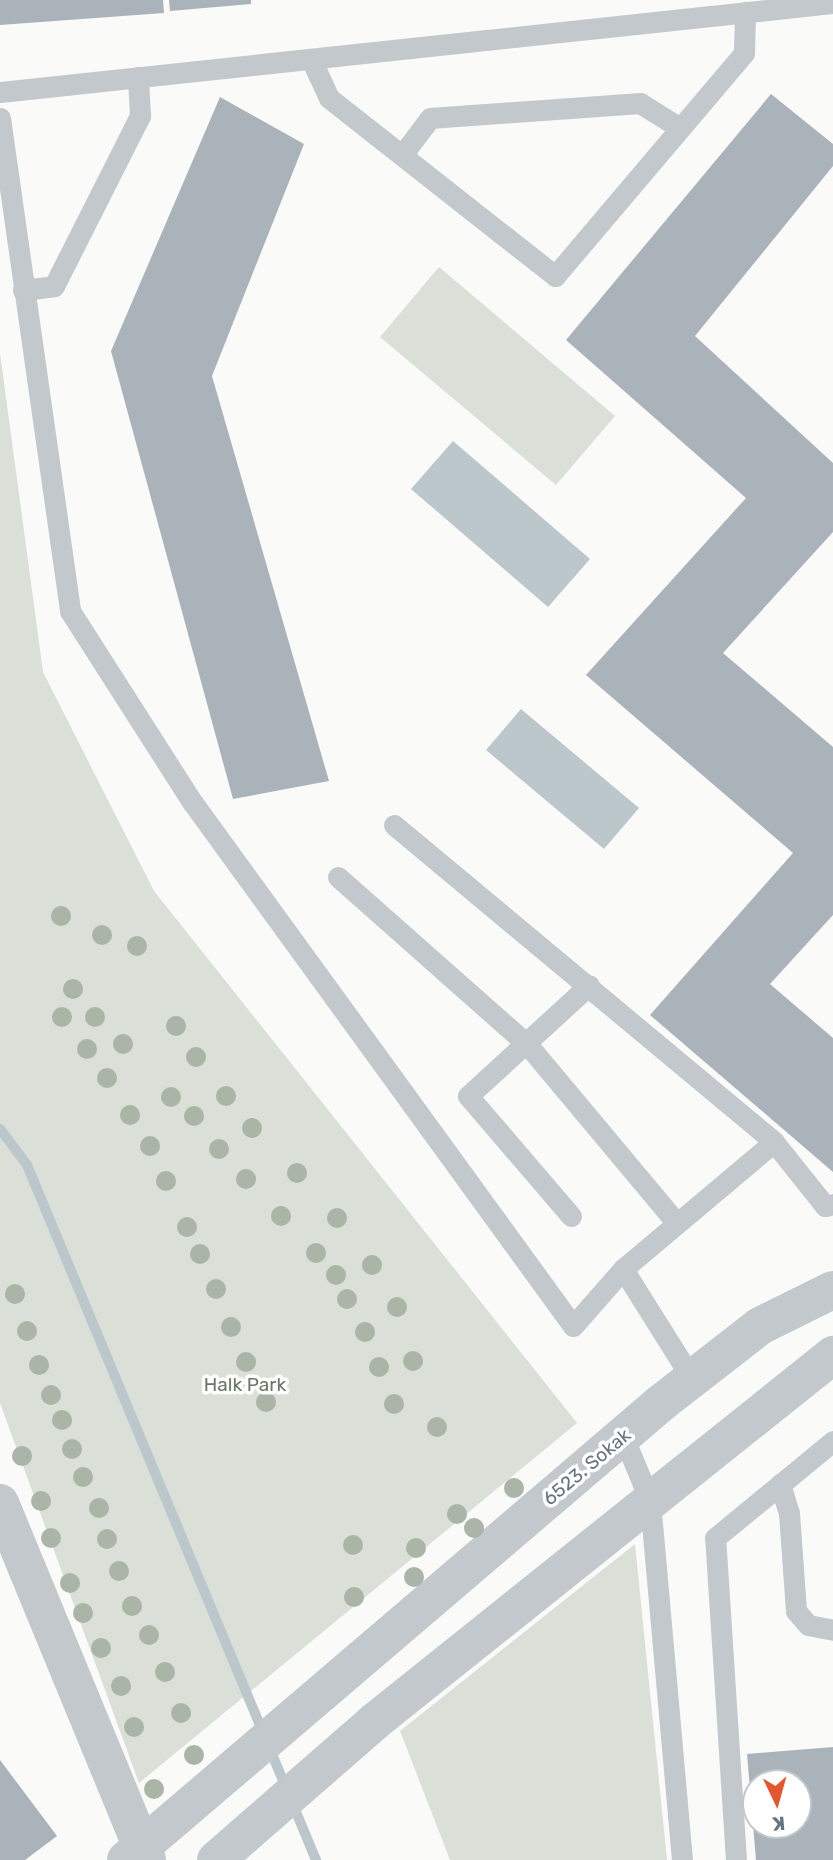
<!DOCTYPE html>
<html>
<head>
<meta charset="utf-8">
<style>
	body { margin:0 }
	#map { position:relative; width:833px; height:1860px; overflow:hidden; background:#fafaf8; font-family:Rubik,sans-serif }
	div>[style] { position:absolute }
	.green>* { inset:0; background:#dadfd7 }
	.water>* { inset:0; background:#bbc7cb }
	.stream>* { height:10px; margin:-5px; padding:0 5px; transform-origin:5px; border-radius:5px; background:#bbc7cb }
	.building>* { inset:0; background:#aab3b9 }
	.lane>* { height:21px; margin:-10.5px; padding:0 10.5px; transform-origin:10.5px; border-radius:10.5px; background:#c3c8cc }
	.street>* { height:38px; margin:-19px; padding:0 19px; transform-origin:19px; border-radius:19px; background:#c3c8cc }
	.trees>* { width:20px; height:20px; margin:-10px; border-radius:50%; background:#aab4a7 }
	span { translate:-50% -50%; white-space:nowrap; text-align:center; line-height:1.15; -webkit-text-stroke:7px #fff; paint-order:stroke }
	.park-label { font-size:19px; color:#687a64 }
	.street-label { font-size:19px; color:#657683 }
	.north { position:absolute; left:742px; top:1769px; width:70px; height:70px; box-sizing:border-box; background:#fff; border:2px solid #c1c8cd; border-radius:50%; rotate:175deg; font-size:19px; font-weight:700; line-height:28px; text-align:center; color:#657683 }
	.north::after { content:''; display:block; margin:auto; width:24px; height:32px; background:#e4572e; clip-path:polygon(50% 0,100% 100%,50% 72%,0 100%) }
</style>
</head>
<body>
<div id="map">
	<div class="green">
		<div style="clip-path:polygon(439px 267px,615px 416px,556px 485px,380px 337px)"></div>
		<div style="clip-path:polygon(0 353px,43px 672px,154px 891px,577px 1423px,139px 1783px,0 1403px)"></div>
		<div style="clip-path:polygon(635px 1544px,667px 1860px,450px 1860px,400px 1731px)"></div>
	</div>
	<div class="water">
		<div style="clip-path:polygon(453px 441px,590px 559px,548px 607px,411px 489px)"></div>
		<div style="clip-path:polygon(521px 709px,639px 808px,604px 849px,486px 750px)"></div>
	</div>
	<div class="stream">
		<div style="left:0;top:1129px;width:45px;rotate:53.1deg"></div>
		<div style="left:27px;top:1165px;width:753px;rotate:67.42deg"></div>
	</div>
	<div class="building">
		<div style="clip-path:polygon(0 0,163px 0,164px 13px,0 25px)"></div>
		<div style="clip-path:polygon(169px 0,251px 0,251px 4px,170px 11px)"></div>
		<div style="clip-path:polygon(771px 94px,833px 144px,833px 166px,695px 336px,833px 463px,833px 532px,723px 653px,833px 747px,833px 915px,770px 984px,833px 1038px,833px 1172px,650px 1015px,793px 853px,586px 675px,746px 498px,566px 340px)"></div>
		<div style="clip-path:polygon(220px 97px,304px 144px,212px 376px,329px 781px,233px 799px,111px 351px)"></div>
		<div style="clip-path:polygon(evenodd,833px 1747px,833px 1860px,756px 1860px,747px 1754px,833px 1747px,756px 1783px,798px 1783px,798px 1825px,756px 1825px,756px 1783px)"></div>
		<div style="clip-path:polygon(0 1760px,57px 1836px,25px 1860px,0 1860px)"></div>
	</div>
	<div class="lane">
		<div style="left:311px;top:59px;width:43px;rotate:65.2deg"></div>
		<div style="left:329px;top:98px;width:288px;rotate:38.2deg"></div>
		<div style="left:555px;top:276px;width:292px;rotate:-49.7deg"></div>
		<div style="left:744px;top:53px;width:41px;rotate:-88.6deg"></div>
		<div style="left:0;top:92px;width:838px;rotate:-6.1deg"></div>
		<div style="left:0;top:118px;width:498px;rotate:81.9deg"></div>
		<div style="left:70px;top:611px;width:228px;rotate:57.4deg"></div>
		<div style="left:193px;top:803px;width:646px;rotate:54deg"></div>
		<div style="left:573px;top:1326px;width:76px;rotate:-48.7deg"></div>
		<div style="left:623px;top:1269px;width:197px;rotate:-40.1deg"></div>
		<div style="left:774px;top:1142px;width:82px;rotate:51.4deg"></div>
		<div style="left:825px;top:1206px;width:8px;rotate:-14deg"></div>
		<div style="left:402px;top:155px;width:46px;rotate:-52.9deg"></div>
		<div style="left:430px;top:118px;width:211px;rotate:-4.1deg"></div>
		<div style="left:640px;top:103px;width:47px;rotate:32deg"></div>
		<div style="left:23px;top:290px;width:31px;rotate:-7deg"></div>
		<div style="left:54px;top:286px;width:191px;rotate:-63.2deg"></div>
		<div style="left:140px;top:116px;width:39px;rotate:-93deg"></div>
		<div style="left:394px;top:825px;width:495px;rotate:39.8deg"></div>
		<div style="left:338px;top:877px;width:252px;rotate:41.5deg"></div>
		<div style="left:527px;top:1044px;width:232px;rotate:50.1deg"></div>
		<div style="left:571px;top:1216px;width:158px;rotate:-130.6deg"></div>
		<div style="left:468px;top:1096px;width:164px;rotate:-42.5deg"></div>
		<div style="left:623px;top:1269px;width:130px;rotate:57.9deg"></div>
		<div style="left:623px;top:1436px;width:70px;rotate:67.4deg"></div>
		<div style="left:650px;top:1501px;width:360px;rotate:84.9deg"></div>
		<div style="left:780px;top:1484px;width:30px;rotate:73deg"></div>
		<div style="left:789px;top:1513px;width:98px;rotate:85.9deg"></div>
		<div style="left:796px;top:1611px;width:18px;rotate:49deg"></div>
		<div style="left:808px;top:1625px;width:25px;rotate:11deg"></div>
		<div style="left:736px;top:1860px;width:323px;rotate:-93.7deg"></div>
		<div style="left:715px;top:1538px;width:153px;rotate:-39.4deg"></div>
	</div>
	<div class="street">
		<div style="left:0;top:1503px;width:386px;rotate:67.6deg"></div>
		<div style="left:126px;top:1860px;width:704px;rotate:-40.5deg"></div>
		<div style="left:661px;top:1403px;width:125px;rotate:-37.9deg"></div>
		<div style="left:760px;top:1326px;width:81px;rotate:-26.3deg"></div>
		<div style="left:216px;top:1860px;width:210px;rotate:-41.1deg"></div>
		<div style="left:374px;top:1722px;width:588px;rotate:-38.64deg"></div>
	</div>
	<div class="trees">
		<div style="left:61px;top:916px"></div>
		<div style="left:102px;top:935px"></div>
		<div style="left:137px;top:946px"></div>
		<div style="left:73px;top:989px"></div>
		<div style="left:62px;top:1017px"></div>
		<div style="left:95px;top:1017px"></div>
		<div style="left:176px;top:1026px"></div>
		<div style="left:123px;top:1044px"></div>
		<div style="left:87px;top:1049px"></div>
		<div style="left:196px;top:1057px"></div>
		<div style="left:107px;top:1078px"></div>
		<div style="left:226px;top:1096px"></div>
		<div style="left:171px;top:1097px"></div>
		<div style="left:130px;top:1115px"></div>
		<div style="left:194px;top:1116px"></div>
		<div style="left:252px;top:1128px"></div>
		<div style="left:150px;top:1146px"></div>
		<div style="left:219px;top:1149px"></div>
		<div style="left:297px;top:1173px"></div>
		<div style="left:246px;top:1179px"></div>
		<div style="left:166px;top:1181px"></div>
		<div style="left:281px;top:1216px"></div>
		<div style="left:337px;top:1218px"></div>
		<div style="left:187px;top:1227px"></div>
		<div style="left:316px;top:1253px"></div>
		<div style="left:200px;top:1254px"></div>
		<div style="left:372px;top:1265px"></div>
		<div style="left:336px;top:1275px"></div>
		<div style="left:216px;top:1289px"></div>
		<div style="left:15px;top:1294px"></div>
		<div style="left:347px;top:1299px"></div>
		<div style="left:397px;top:1307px"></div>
		<div style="left:231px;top:1327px"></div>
		<div style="left:27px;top:1331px"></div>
		<div style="left:365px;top:1332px"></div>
		<div style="left:413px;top:1361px"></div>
		<div style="left:246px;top:1362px"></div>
		<div style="left:39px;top:1365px"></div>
		<div style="left:379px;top:1367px"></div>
		<div style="left:51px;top:1395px"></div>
		<div style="left:266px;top:1402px"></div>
		<div style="left:394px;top:1404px"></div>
		<div style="left:62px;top:1420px"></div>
		<div style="left:437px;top:1427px"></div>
		<div style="left:72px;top:1449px"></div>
		<div style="left:22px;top:1456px"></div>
		<div style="left:83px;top:1477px"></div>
		<div style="left:514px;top:1488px"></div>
		<div style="left:41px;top:1501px"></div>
		<div style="left:99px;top:1508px"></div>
		<div style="left:457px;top:1514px"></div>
		<div style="left:474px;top:1528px"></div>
		<div style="left:51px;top:1538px"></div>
		<div style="left:107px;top:1539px"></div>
		<div style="left:353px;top:1545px"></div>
		<div style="left:416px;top:1548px"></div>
		<div style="left:119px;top:1571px"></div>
		<div style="left:414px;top:1577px"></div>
		<div style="left:70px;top:1583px"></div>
		<div style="left:354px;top:1597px"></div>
		<div style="left:132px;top:1606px"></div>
		<div style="left:83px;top:1613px"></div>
		<div style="left:149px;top:1635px"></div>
		<div style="left:101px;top:1648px"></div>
		<div style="left:165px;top:1672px"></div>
		<div style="left:121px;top:1686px"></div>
		<div style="left:181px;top:1713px"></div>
		<div style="left:134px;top:1727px"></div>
		<div style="left:194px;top:1755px"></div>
		<div style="left:154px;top:1789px"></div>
	</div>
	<div class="park-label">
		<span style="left:245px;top:1385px">Halk Park</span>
	</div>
	<div class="street-label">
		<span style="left:587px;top:1467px;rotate:-40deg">6523. Sokak</span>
	</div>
	<div class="north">K</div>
</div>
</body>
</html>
